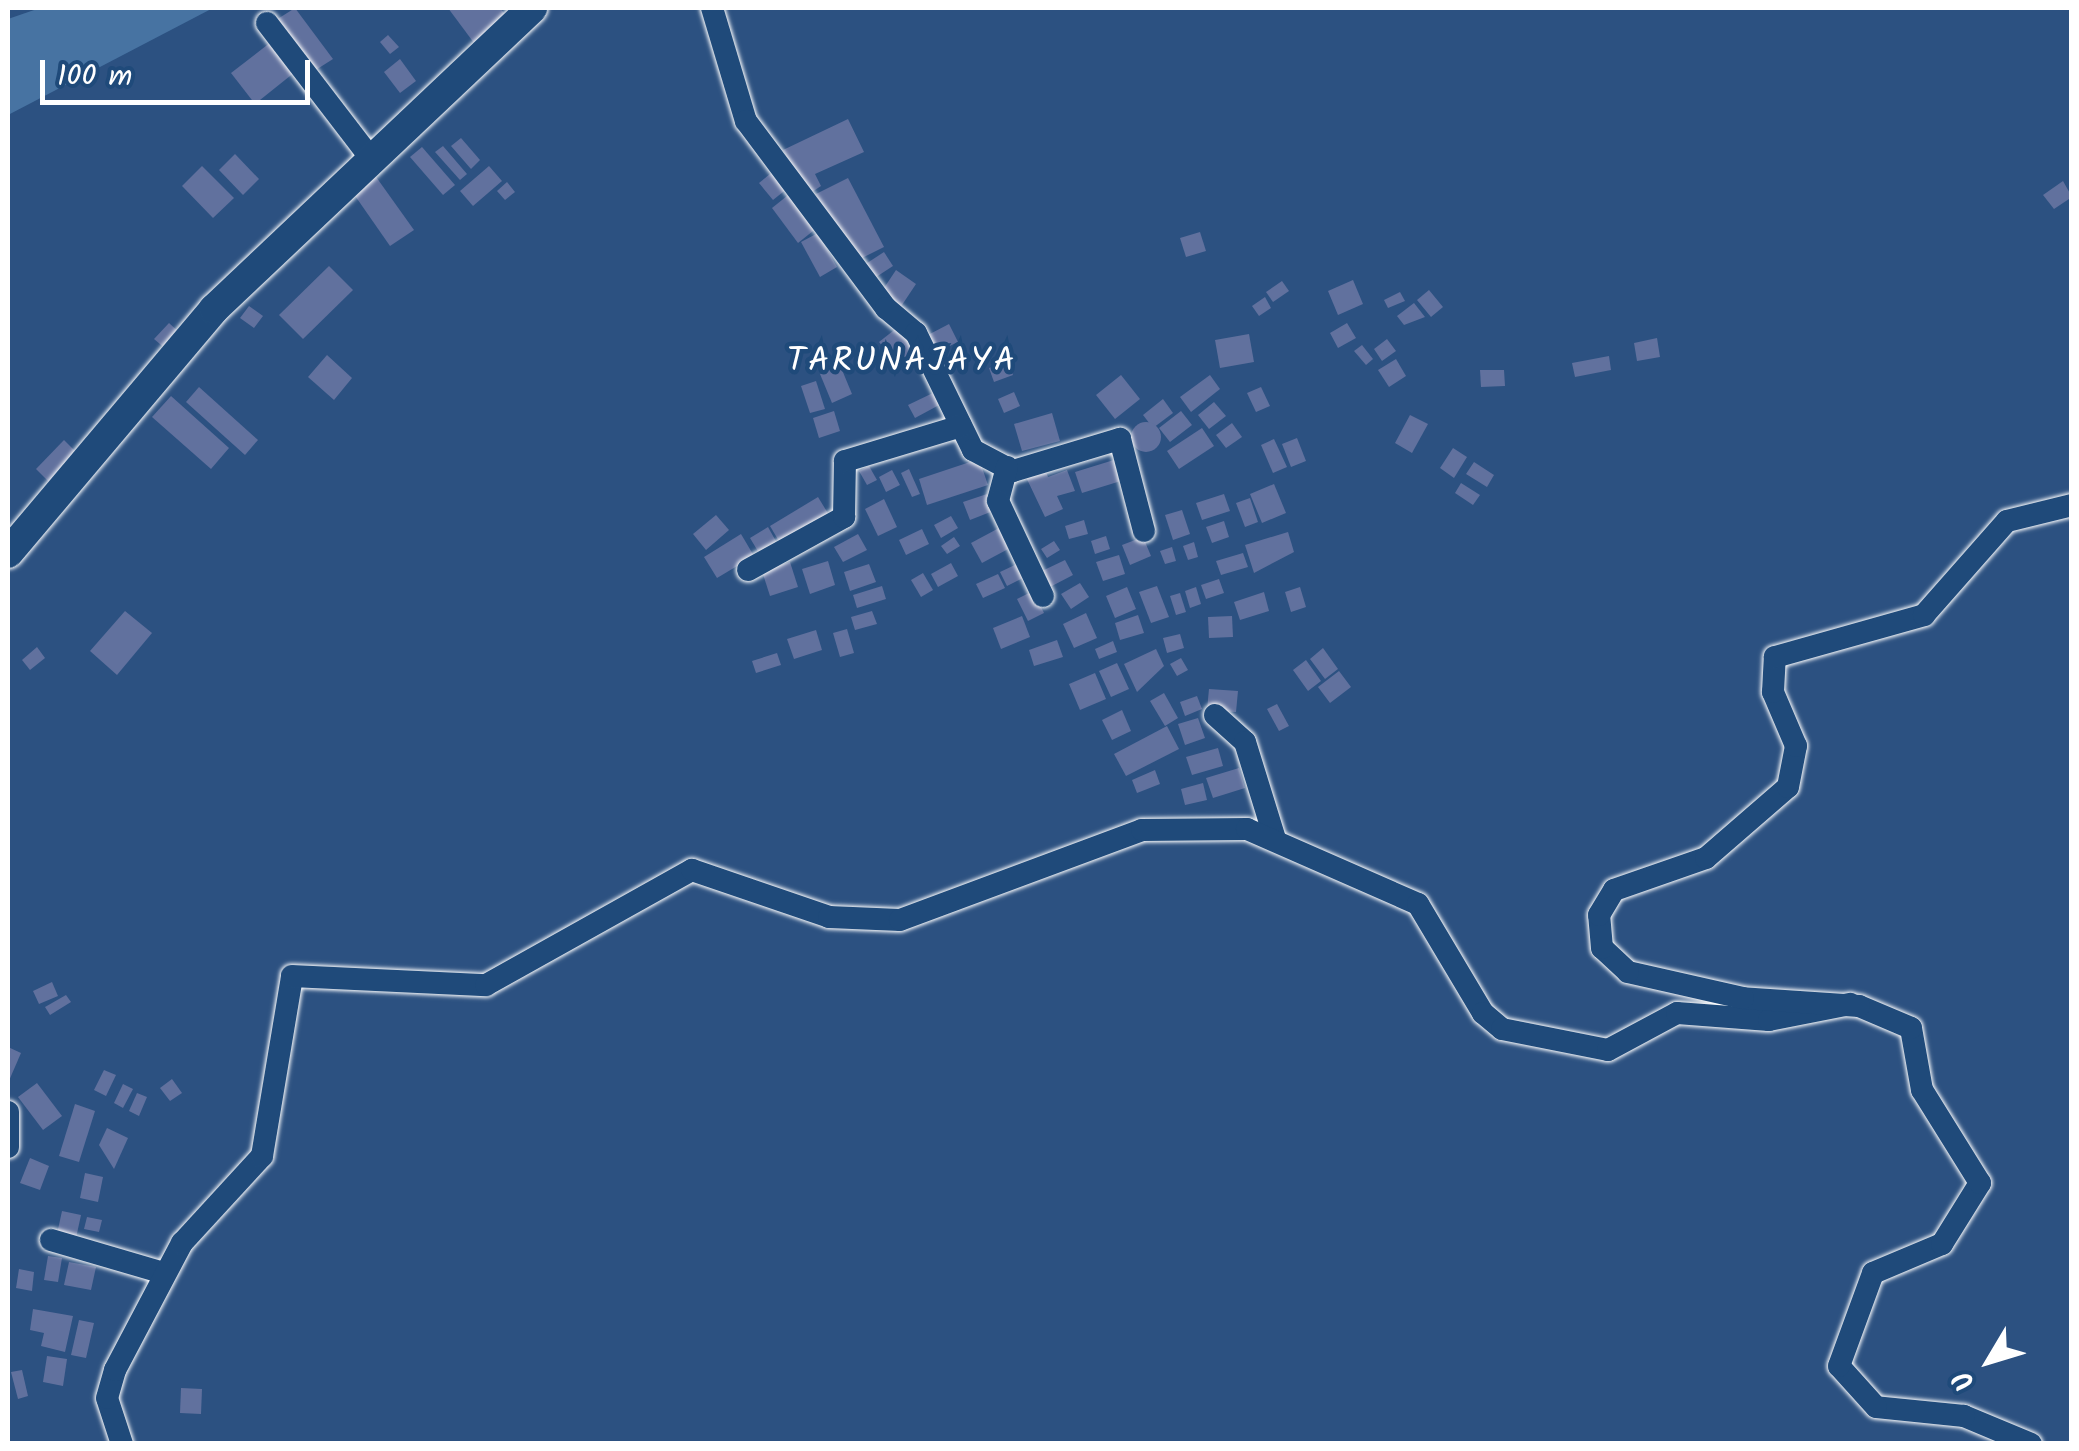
<!DOCTYPE html>
<html>
<head>
<meta charset="utf-8">
<style>
	body { margin:0 }
	#map { position:relative; width:2079px; height:1451px; overflow:hidden; background:#2c5181; font-family:Kalam,sans-serif }
	div>[style] { position:absolute }
	.water>* { inset:0; background:#4773a2 }
	.building>* { inset:0; background:#61719e }
	.round { border-radius:50% }
	.roads { filter:drop-shadow(0 0 2px #fff) drop-shadow(0 0 2px #fff) }
	.street>* { height:22px; margin:-11px; padding:0 11px; transform-origin:11px; border-radius:11px; background:#1f4a7a }
	.secondary>* { height:30px; margin:-15px; padding:0 15px; transform-origin:15px; border-radius:15px; background:#1f4a7a }
	span { translate:-50% -50%; white-space:nowrap; text-align:center; line-height:1.15; -webkit-text-stroke:9px #1f4a7a; paint-order:stroke }
	.quarter-label { font-size:35px; color:#fff; letter-spacing:2.5px }
	.frame { position:absolute; inset:0; border:10px solid #fff; pointer-events:none }
	.north { position:absolute; left:1939px; top:1311px; width:100px; height:100px; -webkit-text-stroke:8px #1f4a7a; paint-order:stroke; rotate:232deg; font-size:28px; font-weight:700; line-height:40px; text-align:center; color:#fff }
	.north::after { content:''; display:block; margin:auto; width:35px; height:45px; background:#fff; clip-path:polygon(50% 0,100% 100%,50% 72%,0 100%) }
	.scale { position:absolute; left:40px; top:60px; width:270px; height:45px; box-sizing:border-box; border:5px solid #fff; border-top:0; padding-left:12px; font-size:30px; line-height:35px; white-space:nowrap; color:#fff; -webkit-text-stroke:8px #1f4a7a; paint-order:stroke }
</style>
</head>
<body>
<div id="map">
	<div class="water">
		<div style="clip-path:polygon(40px 8px,213px 8px,8px 115px,8px 19px)"></div>
	</div>
	<div class="building">
		<div style="clip-path:polygon(295px 8px,333px 59px,311px 73px,276px 20px)"></div>
		<div style="clip-path:polygon(448px 8px,500px 8px,511px 22px,477px 47px)"></div>
		<div style="clip-path:polygon(388px 35px,399px 47px,390px 54px,380px 42px)"></div>
		<div style="clip-path:polygon(271px 42px,295px 72px,255px 104px,231px 73px)"></div>
		<div style="clip-path:polygon(400px 59px,416px 81px,400px 93px,384px 72px)"></div>
		<div style="clip-path:polygon(848px 119px,864px 152px,815px 174px,821px 186px,809px 194px,783px 150px)"></div>
		<div style="clip-path:polygon(461px 138px,480px 160px,471px 169px,451px 146px)"></div>
		<div style="clip-path:polygon(443px 146px,467px 174px,460px 180px,435px 152px)"></div>
		<div style="clip-path:polygon(422px 147px,455px 185px,443px 195px,410px 157px)"></div>
		<div style="clip-path:polygon(235px 154px,259px 179px,243px 195px,219px 170px)"></div>
		<div style="clip-path:polygon(202px 166px,234px 198px,213px 218px,182px 186px)"></div>
		<div style="clip-path:polygon(489px 166px,502px 181px,473px 206px,460px 191px)"></div>
		<div style="clip-path:polygon(775px 170px,788px 188px,773px 200px,759px 183px)"></div>
		<div style="clip-path:polygon(374px 174px,414px 230px,390px 246px,351px 190px)"></div>
		<div style="clip-path:polygon(848px 178px,884px 247px,852px 263px,816px 194px)"></div>
		<div style="clip-path:polygon(2063px 181px,2072px 197px,2054px 209px,2043px 195px)"></div>
		<div style="clip-path:polygon(507px 182px,515px 192px,505px 200px,497px 191px)"></div>
		<div style="clip-path:polygon(792px 192px,818px 227px,798px 243px,772px 208px)"></div>
		<div style="clip-path:polygon(1200px 232px,1206px 251px,1186px 257px,1180px 238px)"></div>
		<div style="clip-path:polygon(818px 233px,837px 267px,820px 277px,801px 242px)"></div>
		<div style="clip-path:polygon(884px 252px,893px 266px,870px 281px,861px 267px)"></div>
		<div style="clip-path:polygon(329px 266px,353px 290px,303px 339px,279px 315px)"></div>
		<div style="clip-path:polygon(896px 270px,916px 284px,898px 311px,878px 297px)"></div>
		<div style="clip-path:polygon(1353px 280px,1363px 304px,1338px 315px,1328px 291px)"></div>
		<div style="clip-path:polygon(1282px 281px,1289px 291px,1273px 302px,1266px 292px)"></div>
		<div style="clip-path:polygon(1429px 290px,1443px 307px,1431px 317px,1417px 300px)"></div>
		<div style="clip-path:polygon(1400px 292px,1405px 301px,1388px 308px,1384px 300px)"></div>
		<div style="clip-path:polygon(1265px 297px,1271px 308px,1259px 316px,1252px 306px)"></div>
		<div style="clip-path:polygon(1414px 303px,1425px 317px,1404px 325px,1397px 316px)"></div>
		<div style="clip-path:polygon(249px 306px,263px 316px,254px 328px,240px 318px)"></div>
		<div style="clip-path:polygon(169px 323px,181px 334px,167px 350px,154px 339px)"></div>
		<div style="clip-path:polygon(1347px 323px,1356px 338px,1338px 348px,1330px 333px)"></div>
		<div style="clip-path:polygon(949px 324px,958px 342px,935px 353px,926px 336px)"></div>
		<div style="clip-path:polygon(898px 327px,916px 349px,897px 364px,879px 342px)"></div>
		<div style="clip-path:polygon(1249px 334px,1254px 362px,1220px 368px,1215px 340px)"></div>
		<div style="clip-path:polygon(1657px 338px,1660px 357px,1637px 361px,1634px 343px)"></div>
		<div style="clip-path:polygon(1387px 339px,1396px 351px,1382px 361px,1374px 349px)"></div>
		<div style="clip-path:polygon(1362px 345px,1373px 359px,1366px 365px,1354px 351px)"></div>
		<div style="clip-path:polygon(327px 355px,352px 378px,334px 400px,308px 377px)"></div>
		<div style="clip-path:polygon(1609px 356px,1611px 370px,1575px 377px,1572px 363px)"></div>
		<div style="clip-path:polygon(1396px 359px,1406px 376px,1389px 387px,1378px 370px)"></div>
		<div style="clip-path:polygon(1007px 361px,1013px 375px,994px 382px,989px 368px)"></div>
		<div style="clip-path:polygon(840px 365px,852px 394px,832px 403px,820px 374px)"></div>
		<div style="clip-path:polygon(1480px 370px,1504px 370px,1505px 386px,1481px 387px)"></div>
		<div style="clip-path:polygon(1121px 375px,1140px 399px,1115px 419px,1096px 395px)"></div>
		<div style="clip-path:polygon(1210px 375px,1220px 389px,1191px 412px,1180px 397px)"></div>
		<div style="clip-path:polygon(816px 381px,825px 409px,810px 413px,801px 386px)"></div>
		<div style="clip-path:polygon(199px 387px,258px 440px,245px 455px,186px 402px)"></div>
		<div style="clip-path:polygon(1261px 387px,1270px 406px,1256px 412px,1247px 393px)"></div>
		<div style="clip-path:polygon(935px 392px,941px 404px,915px 418px,908px 405px)"></div>
		<div style="clip-path:polygon(1014px 392px,1020px 406px,1004px 413px,998px 399px)"></div>
		<div style="clip-path:polygon(171px 396px,229px 448px,211px 469px,152px 417px)"></div>
		<div style="clip-path:polygon(1163px 399px,1173px 413px,1153px 428px,1143px 415px)"></div>
		<div style="clip-path:polygon(1214px 402px,1226px 416px,1209px 429px,1198px 415px)"></div>
		<div style="clip-path:polygon(834px 411px,840px 431px,819px 438px,813px 418px)"></div>
		<div style="clip-path:polygon(1181px 411px,1192px 425px,1170px 442px,1159px 428px)"></div>
		<div style="clip-path:polygon(1052px 413px,1060px 441px,1022px 451px,1014px 424px)"></div>
		<div style="clip-path:polygon(1410px 415px,1428px 424px,1412px 453px,1395px 443px)"></div>
		<div class="round" style="left:1131px;top:422px;width:30px;height:30px"></div>
		<div style="clip-path:polygon(1232px 423px,1242px 437px,1226px 448px,1216px 435px)"></div>
		<div style="clip-path:polygon(1202px 428px,1214px 446px,1179px 469px,1167px 451px)"></div>
		<div style="clip-path:polygon(1297px 438px,1306px 461px,1291px 467px,1282px 444px)"></div>
		<div style="clip-path:polygon(1274px 439px,1287px 467px,1273px 473px,1261px 445px)"></div>
		<div style="clip-path:polygon(64px 440px,83px 459px,54px 487px,36px 469px)"></div>
		<div style="clip-path:polygon(1453px 448px,1467px 457px,1454px 478px,1440px 468px)"></div>
		<div style="clip-path:polygon(979px 459px,988px 485px,927px 505px,919px 479px)"></div>
		<div style="clip-path:polygon(1117px 459px,1124px 480px,1082px 493px,1075px 472px)"></div>
		<div style="clip-path:polygon(1474px 462px,1494px 475px,1487px 487px,1466px 474px)"></div>
		<div style="clip-path:polygon(869px 466px,877px 480px,867px 485px,859px 471px)"></div>
		<div style="clip-path:polygon(1044px 467px,1048px 477px,1067px 470px,1075px 491px,1057px 496px,1063px 509px,1045px 517px,1025px 475px)"></div>
		<div style="clip-path:polygon(909px 469px,920px 494px,912px 497px,901px 473px)"></div>
		<div style="clip-path:polygon(892px 470px,900px 485px,886px 492px,879px 477px)"></div>
		<div style="clip-path:polygon(1461px 483px,1480px 495px,1473px 505px,1455px 493px)"></div>
		<div style="clip-path:polygon(1274px 484px,1286px 513px,1262px 523px,1250px 494px)"></div>
		<div style="clip-path:polygon(987px 494px,993px 511px,970px 520px,963px 502px)"></div>
		<div style="clip-path:polygon(1224px 494px,1230px 511px,1202px 520px,1196px 503px)"></div>
		<div style="clip-path:polygon(818px 497px,829px 515px,780px 543px,770px 526px)"></div>
		<div style="clip-path:polygon(1250px 498px,1258px 522px,1245px 527px,1236px 503px)"></div>
		<div style="clip-path:polygon(884px 499px,897px 527px,878px 536px,865px 509px)"></div>
		<div style="clip-path:polygon(1182px 510px,1190px 534px,1173px 540px,1165px 515px)"></div>
		<div style="clip-path:polygon(716px 515px,729px 530px,706px 550px,693px 534px)"></div>
		<div style="clip-path:polygon(951px 516px,958px 528px,941px 538px,934px 525px)"></div>
		<div style="clip-path:polygon(1084px 520px,1088px 534px,1069px 539px,1065px 526px)"></div>
		<div style="clip-path:polygon(1224px 521px,1229px 537px,1212px 543px,1206px 527px)"></div>
		<div style="clip-path:polygon(768px 527px,777px 543px,759px 553px,750px 538px)"></div>
		<div style="clip-path:polygon(999px 528px,1010px 548px,982px 563px,971px 543px)"></div>
		<div style="clip-path:polygon(922px 529px,929px 544px,906px 555px,899px 540px)"></div>
		<div style="clip-path:polygon(1288px 532px,1294px 552px,1254px 573px,1245px 545px)"></div>
		<div style="clip-path:polygon(741px 534px,754px 556px,717px 578px,704px 557px)"></div>
		<div style="clip-path:polygon(858px 534px,867px 550px,843px 562px,834px 547px)"></div>
		<div style="clip-path:polygon(1106px 536px,1110px 549px,1095px 554px,1091px 541px)"></div>
		<div style="clip-path:polygon(954px 537px,960px 546px,947px 554px,941px 546px)"></div>
		<div style="clip-path:polygon(1143px 537px,1151px 556px,1130px 565px,1122px 545px)"></div>
		<div style="clip-path:polygon(1054px 541px,1060px 550px,1047px 558px,1041px 549px)"></div>
		<div style="clip-path:polygon(1194px 542px,1198px 557px,1188px 560px,1183px 546px)"></div>
		<div style="clip-path:polygon(1172px 547px,1176px 561px,1165px 564px,1160px 551px)"></div>
		<div style="clip-path:polygon(1243px 553px,1248px 567px,1221px 575px,1216px 561px)"></div>
		<div style="clip-path:polygon(1119px 555px,1125px 574px,1103px 581px,1096px 562px)"></div>
		<div style="clip-path:polygon(1065px 560px,1073px 575px,1050px 587px,1042px 571px)"></div>
		<div style="clip-path:polygon(828px 561px,835px 585px,810px 594px,802px 569px)"></div>
		<div style="clip-path:polygon(1023px 561px,1029px 575px,1007px 586px,1000px 572px)"></div>
		<div style="clip-path:polygon(790px 562px,798px 587px,770px 596px,762px 571px)"></div>
		<div style="clip-path:polygon(951px 563px,958px 576px,938px 587px,931px 574px)"></div>
		<div style="clip-path:polygon(869px 564px,876px 582px,850px 591px,844px 572px)"></div>
		<div style="clip-path:polygon(923px 573px,933px 590px,921px 597px,911px 580px)"></div>
		<div style="clip-path:polygon(998px 574px,1005px 588px,983px 598px,976px 584px)"></div>
		<div style="clip-path:polygon(1219px 579px,1224px 593px,1206px 599px,1201px 585px)"></div>
		<div style="clip-path:polygon(1080px 583px,1089px 597px,1071px 609px,1061px 594px)"></div>
		<div style="clip-path:polygon(882px 586px,886px 599px,857px 608px,853px 595px)"></div>
		<div style="clip-path:polygon(1157px 586px,1169px 617px,1151px 623px,1139px 592px)"></div>
		<div style="clip-path:polygon(1127px 587px,1136px 609px,1115px 618px,1106px 596px)"></div>
		<div style="clip-path:polygon(1196px 587px,1201px 604px,1190px 608px,1185px 591px)"></div>
		<div style="clip-path:polygon(1300px 587px,1306px 607px,1291px 612px,1285px 592px)"></div>
		<div style="clip-path:polygon(1033px 591px,1044px 613px,1028px 621px,1017px 599px)"></div>
		<div style="clip-path:polygon(1264px 592px,1269px 611px,1240px 620px,1234px 602px)"></div>
		<div style="clip-path:polygon(1180px 593px,1186px 612px,1176px 615px,1170px 596px)"></div>
		<div style="clip-path:polygon(125px 611px,152px 633px,117px 675px,90px 651px)"></div>
		<div style="clip-path:polygon(872px 611px,877px 624px,855px 630px,851px 617px)"></div>
		<div style="clip-path:polygon(1086px 613px,1097px 638px,1074px 648px,1063px 624px)"></div>
		<div style="clip-path:polygon(1138px 615px,1144px 633px,1120px 640px,1115px 623px)"></div>
		<div style="clip-path:polygon(1022px 616px,1030px 637px,1001px 649px,993px 628px)"></div>
		<div style="clip-path:polygon(1232px 616px,1233px 637px,1209px 638px,1208px 617px)"></div>
		<div style="clip-path:polygon(847px 629px,854px 653px,840px 657px,833px 633px)"></div>
		<div style="clip-path:polygon(816px 630px,822px 650px,794px 659px,787px 639px)"></div>
		<div style="clip-path:polygon(1180px 634px,1184px 648px,1167px 653px,1163px 638px)"></div>
		<div style="clip-path:polygon(1057px 640px,1063px 657px,1034px 666px,1029px 650px)"></div>
		<div style="clip-path:polygon(1113px 641px,1117px 652px,1099px 659px,1095px 649px)"></div>
		<div style="clip-path:polygon(37px 647px,45px 658px,30px 670px,22px 660px)"></div>
		<div style="clip-path:polygon(1323px 648px,1338px 669px,1325px 679px,1310px 659px)"></div>
		<div style="clip-path:polygon(1156px 649px,1164px 666px,1137px 692px,1124px 664px)"></div>
		<div style="clip-path:polygon(777px 653px,781px 665px,756px 673px,752px 661px)"></div>
		<div style="clip-path:polygon(1181px 658px,1188px 670px,1177px 676px,1170px 664px)"></div>
		<div style="clip-path:polygon(1306px 660px,1321px 681px,1308px 691px,1293px 670px)"></div>
		<div style="clip-path:polygon(1117px 663px,1129px 689px,1111px 697px,1099px 671px)"></div>
		<div style="clip-path:polygon(1339px 671px,1351px 687px,1330px 703px,1318px 687px)"></div>
		<div style="clip-path:polygon(1095px 673px,1106px 699px,1080px 710px,1069px 684px)"></div>
		<div style="clip-path:polygon(1209px 689px,1238px 691px,1236px 712px,1207px 710px)"></div>
		<div style="clip-path:polygon(1164px 693px,1178px 718px,1165px 726px,1150px 701px)"></div>
		<div style="clip-path:polygon(1197px 696px,1202px 709px,1185px 716px,1180px 702px)"></div>
		<div style="clip-path:polygon(1277px 704px,1289px 726px,1279px 731px,1267px 709px)"></div>
		<div style="clip-path:polygon(1122px 710px,1131px 731px,1112px 740px,1102px 720px)"></div>
		<div style="clip-path:polygon(1198px 718px,1205px 738px,1185px 745px,1178px 724px)"></div>
		<div style="clip-path:polygon(1167px 726px,1179px 749px,1126px 776px,1114px 754px)"></div>
		<div style="clip-path:polygon(1218px 748px,1223px 766px,1192px 775px,1186px 757px)"></div>
		<div style="clip-path:polygon(1239px 768px,1245px 788px,1213px 798px,1206px 778px)"></div>
		<div style="clip-path:polygon(1155px 770px,1160px 784px,1137px 793px,1132px 780px)"></div>
		<div style="clip-path:polygon(1203px 783px,1207px 800px,1185px 805px,1181px 789px)"></div>
		<div style="clip-path:polygon(52px 982px,58px 996px,39px 1004px,33px 991px)"></div>
		<div style="clip-path:polygon(66px 995px,71px 1002px,50px 1015px,45px 1007px)"></div>
		<div style="clip-path:polygon(8px 1047px,21px 1053px,8px 1083px)"></div>
		<div style="clip-path:polygon(104px 1070px,116px 1075px,106px 1096px,94px 1090px)"></div>
		<div style="clip-path:polygon(172px 1079px,182px 1093px,170px 1101px,160px 1088px)"></div>
		<div style="clip-path:polygon(37px 1083px,62px 1116px,43px 1130px,18px 1097px)"></div>
		<div style="clip-path:polygon(123px 1084px,133px 1089px,123px 1108px,114px 1103px)"></div>
		<div style="clip-path:polygon(137px 1093px,147px 1097px,139px 1116px,129px 1111px)"></div>
		<div style="clip-path:polygon(75px 1104px,95px 1111px,79px 1162px,59px 1156px)"></div>
		<div style="clip-path:polygon(107px 1128px,128px 1138px,114px 1169px,99px 1145px)"></div>
		<div style="clip-path:polygon(30px 1158px,49px 1166px,40px 1190px,20px 1183px)"></div>
		<div style="clip-path:polygon(85px 1173px,103px 1177px,98px 1202px,80px 1198px)"></div>
		<div style="clip-path:polygon(62px 1211px,81px 1215px,76px 1238px,57px 1234px)"></div>
		<div style="clip-path:polygon(87px 1217px,102px 1220px,99px 1232px,84px 1229px)"></div>
		<div style="clip-path:polygon(48px 1256px,62px 1258px,58px 1282px,44px 1280px)"></div>
		<div style="clip-path:polygon(69px 1262px,96px 1267px,91px 1290px,64px 1285px)"></div>
		<div style="clip-path:polygon(19px 1269px,34px 1272px,32px 1291px,16px 1288px)"></div>
		<div style="clip-path:polygon(33px 1309px,73px 1316px,65px 1352px,41px 1346px,44px 1333px,30px 1330px)"></div>
		<div style="clip-path:polygon(79px 1320px,94px 1323px,86px 1358px,71px 1355px)"></div>
		<div style="clip-path:polygon(47px 1356px,67px 1359px,63px 1386px,43px 1382px)"></div>
		<div style="clip-path:polygon(22px 1370px,28px 1396px,18px 1399px,11px 1372px)"></div>
		<div style="clip-path:polygon(181px 1388px,202px 1389px,201px 1414px,180px 1413px)"></div>
	</div>
	<div class="roads">
		<div class="street">
			<div style="left:712px;top:8px;width:118px;rotate:73.3deg"></div>
			<div style="left:746px;top:121px;width:234px;rotate:53.2deg"></div>
			<div style="left:886px;top:308px;width:39px;rotate:40deg"></div>
			<div style="left:916px;top:333px;width:130px;rotate:64deg"></div>
			<div style="left:973px;top:450px;width:45px;rotate:27.7deg"></div>
			<div style="left:1013px;top:471px;width:112px;rotate:-16.7deg"></div>
			<div style="left:1120px;top:439px;width:95px;rotate:75.4deg"></div>
			<div style="left:267px;top:23px;width:174px;rotate:52.5deg"></div>
			<div style="left:1007px;top:467px;width:35px;rotate:105deg"></div>
			<div style="left:998px;top:501px;width:105px;rotate:64.7deg"></div>
			<div style="left:748px;top:570px;width:110px;rotate:-28.9deg"></div>
			<div style="left:844px;top:517px;width:56px;rotate:-89deg"></div>
			<div style="left:845px;top:461px;width:121px;rotate:-16.8deg"></div>
			<div style="left:1215px;top:715px;width:40px;rotate:42deg"></div>
			<div style="left:1245px;top:742px;width:102px;rotate:72.8deg"></div>
			<div style="left:8px;top:1112px;width:35px;rotate:90deg"></div>
			<div style="left:51px;top:1240px;width:118px;rotate:16.3deg"></div>
			<div style="left:122px;top:1444px;width:48px;rotate:-108.1deg"></div>
			<div style="left:107px;top:1398px;width:29px;rotate:-74deg"></div>
			<div style="left:115px;top:1370px;width:144px;rotate:-62.2deg"></div>
			<div style="left:182px;top:1243px;width:118px;rotate:-47.4deg"></div>
			<div style="left:262px;top:1156px;width:182px;rotate:-80.5deg"></div>
			<div style="left:292px;top:976px;width:194px;rotate:2.7deg"></div>
			<div style="left:486px;top:985px;width:236px;rotate:-29.2deg"></div>
			<div style="left:692px;top:870px;width:145px;rotate:18.9deg"></div>
			<div style="left:829px;top:917px;width:71px;rotate:2.4deg"></div>
			<div style="left:900px;top:920px;width:258px;rotate:-20.4deg"></div>
			<div style="left:1142px;top:830px;width:105px;rotate:-0.5deg"></div>
			<div style="left:1247px;top:829px;width:187px;rotate:23.7deg"></div>
			<div style="left:1418px;top:904px;width:127px;rotate:59.2deg"></div>
			<div style="left:1483px;top:1013px;width:25px;rotate:40deg"></div>
			<div style="left:1502px;top:1029px;width:108px;rotate:11.2deg"></div>
			<div style="left:1608px;top:1050px;width:78px;rotate:-28.2deg"></div>
			<div style="left:1677px;top:1013px;width:92px;rotate:4.4deg"></div>
			<div style="left:1769px;top:1020px;width:83px;rotate:-11.2deg"></div>
			<div style="left:2031px;top:1444px;width:73px;rotate:-157.3deg"></div>
			<div style="left:1964px;top:1416px;width:88px;rotate:-174.2deg"></div>
			<div style="left:1876px;top:1407px;width:55px;rotate:-132.1deg"></div>
			<div style="left:1839px;top:1366px;width:99px;rotate:-69.9deg"></div>
			<div style="left:1873px;top:1273px;width:75px;rotate:-22.8deg"></div>
			<div style="left:1942px;top:1244px;width:72px;rotate:-58.1deg"></div>
			<div style="left:1980px;top:1183px;width:110px;rotate:-121.9deg"></div>
			<div style="left:1922px;top:1090px;width:63px;rotate:-100.1deg"></div>
			<div style="left:1911px;top:1028px;width:56px;rotate:-157.1deg"></div>
			<div style="left:1859px;top:1006px;width:116px;rotate:-176.1deg"></div>
			<div style="left:1743px;top:998px;width:118px;rotate:-167.3deg"></div>
			<div style="left:1628px;top:972px;width:35px;rotate:-137deg"></div>
			<div style="left:1602px;top:948px;width:33px;rotate:-95deg"></div>
			<div style="left:1599px;top:915px;width:29px;rotate:-59deg"></div>
			<div style="left:1614px;top:890px;width:97px;rotate:-19.2deg"></div>
			<div style="left:1706px;top:858px;width:108px;rotate:-40.9deg"></div>
			<div style="left:1788px;top:787px;width:42px;rotate:-79deg"></div>
			<div style="left:1796px;top:746px;width:59px;rotate:-113.1deg"></div>
			<div style="left:1773px;top:692px;width:35px;rotate:-87deg"></div>
			<div style="left:1775px;top:657px;width:155px;rotate:-15.7deg"></div>
			<div style="left:1924px;top:615px;width:125px;rotate:-48.6deg"></div>
			<div style="left:2007px;top:521px;width:67px;rotate:-13.8deg"></div>
		</div>
		<div class="secondary">
			<div style="left:8px;top:553px;width:319px;rotate:-49.8deg"></div>
			<div style="left:214px;top:309px;width:438px;rotate:-43.4deg"></div>
		</div>
	</div>
	<div class="quarter-label">
		<span style="left:902px;top:362px">TARUNAJAYA</span>
	</div>
	<div class="frame"></div>
	<div class="north">U</div>
	<div class="scale">100 m</div>
</div>
</body>
</html>
